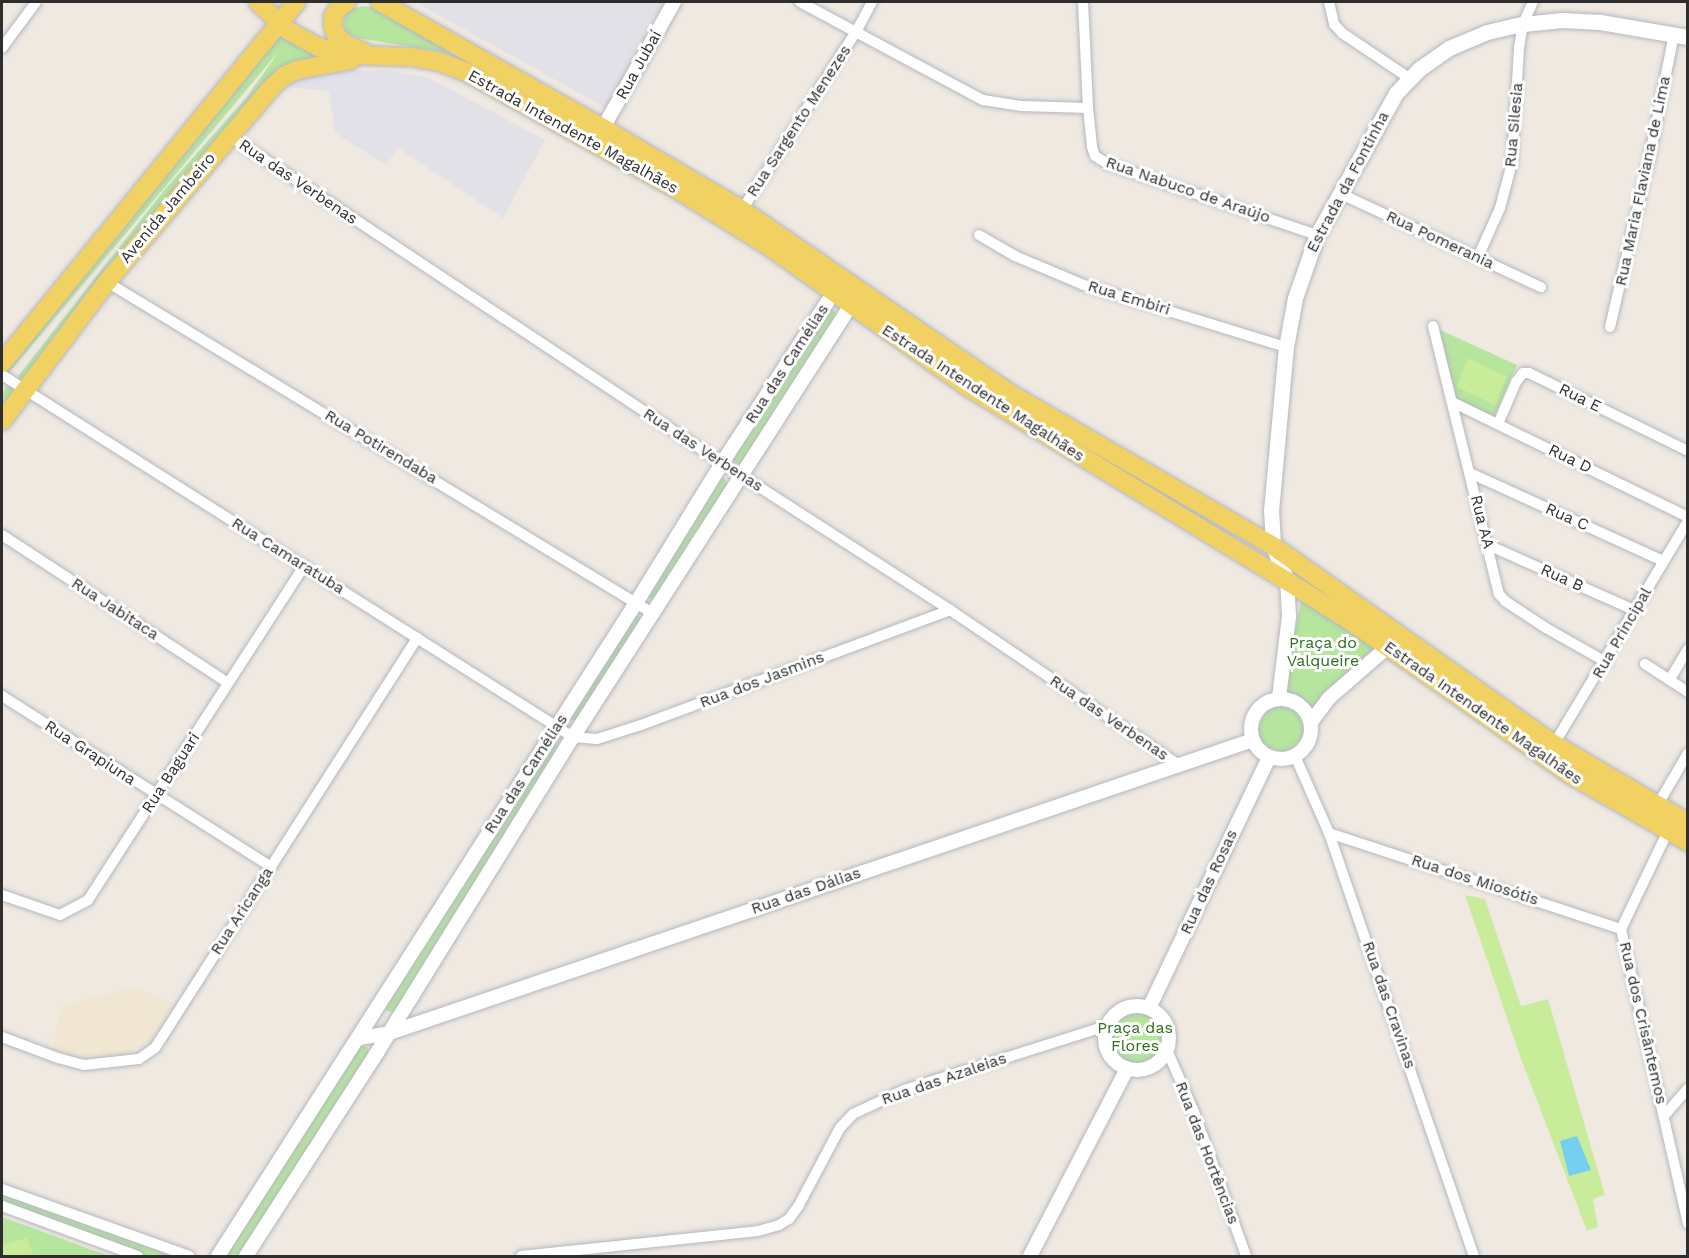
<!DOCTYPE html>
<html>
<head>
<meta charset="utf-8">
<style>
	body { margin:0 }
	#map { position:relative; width:1689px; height:1258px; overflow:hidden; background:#efe9e1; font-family:"Work Sans",sans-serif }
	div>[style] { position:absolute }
	.industrial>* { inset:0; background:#e3e1e8 }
	.education>* { inset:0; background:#f0e6d1 }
	.green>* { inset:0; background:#b6e59e }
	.pitch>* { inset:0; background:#c9ec9a }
	.water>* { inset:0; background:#75cff0 }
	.roads { filter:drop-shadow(0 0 2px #b4b7c1) drop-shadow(0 0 2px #b4b7c1) }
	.minor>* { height:10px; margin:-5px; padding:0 5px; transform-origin:5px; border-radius:5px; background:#fff }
	.tertiary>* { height:14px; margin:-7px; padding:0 7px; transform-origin:7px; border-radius:7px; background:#fff }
	.tertiary>.ring { margin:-7px; padding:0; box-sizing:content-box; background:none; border:14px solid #fff; border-radius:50% }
	.secondary>* { height:15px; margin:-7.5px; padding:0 7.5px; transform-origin:7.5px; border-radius:7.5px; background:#fff }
	.primary>* { height:18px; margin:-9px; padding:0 9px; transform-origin:9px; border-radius:9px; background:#f2d163 }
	span { translate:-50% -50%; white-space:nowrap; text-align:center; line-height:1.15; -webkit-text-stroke:6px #fff; paint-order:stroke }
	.street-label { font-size:16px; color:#2e2e2e }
	.park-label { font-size:16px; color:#2c6e1b }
	.frame { position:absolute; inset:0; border:3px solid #2e2e2e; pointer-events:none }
</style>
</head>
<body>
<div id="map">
	<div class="industrial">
		<div style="clip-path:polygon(415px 2px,663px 2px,606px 108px)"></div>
		<div style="clip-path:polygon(387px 70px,427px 77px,545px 140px,503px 218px,398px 148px,386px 165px,335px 133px,329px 91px,287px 87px,309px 73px)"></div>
	</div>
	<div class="education">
		<div style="clip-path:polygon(133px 987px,180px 1007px,152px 1041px,125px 1054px,92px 1057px,53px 1052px,61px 1006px)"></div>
	</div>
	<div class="green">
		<div style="clip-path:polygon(362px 6px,376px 8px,457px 54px,357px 38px,345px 31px,344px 20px,349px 10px)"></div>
		<div style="clip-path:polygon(276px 33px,333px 57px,305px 61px,2px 419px,2px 395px,7px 382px,24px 389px,18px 376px,165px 189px,246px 98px,280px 50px,2px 381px,2px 357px)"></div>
		<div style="clip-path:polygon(832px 308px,838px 316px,743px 464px,735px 463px,732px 456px)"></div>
		<div style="clip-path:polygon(1438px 329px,1517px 365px,1494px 417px,1455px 400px)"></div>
		<div style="clip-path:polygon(719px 478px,724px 478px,728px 485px,656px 601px,650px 599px,647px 595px)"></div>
		<div style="clip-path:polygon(1301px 601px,1376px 646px,1318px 702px,1304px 734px,1293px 749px,1286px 752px,1270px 749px,1261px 742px,1257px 731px,1266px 710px,1280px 699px)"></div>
		<div style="clip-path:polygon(636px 615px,643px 619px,576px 721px,572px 720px,569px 717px)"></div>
		<div style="clip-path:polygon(553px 742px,559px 749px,396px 1009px,393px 1012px,387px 1011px,384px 1005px)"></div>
		<div style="clip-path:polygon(1131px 1010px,1148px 1010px,1161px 1020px,1163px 1037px,1161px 1051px,1155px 1056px,1140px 1064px,1126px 1066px,1113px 1057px,1106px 1044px,1106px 1031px,1116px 1018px)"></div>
		<div style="clip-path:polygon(360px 1046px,367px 1047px,369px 1054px,241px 1256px,225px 1256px)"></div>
		<div style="clip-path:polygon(2px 1192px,182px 1256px,143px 1256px,2px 1204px)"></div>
		<div style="clip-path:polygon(2px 1217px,95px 1251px,111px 1256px,2px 1256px)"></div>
	</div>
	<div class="pitch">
		<div style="clip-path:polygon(1468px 358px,1507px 377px,1495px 405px,1457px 387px)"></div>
		<div style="clip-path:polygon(1465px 895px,1485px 899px,1521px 1006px,1548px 999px,1605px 1195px,1593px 1199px,1598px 1227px,1587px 1231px,1520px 1056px)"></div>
		<div style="clip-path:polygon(27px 1238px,34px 1256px,2px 1256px,2px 1245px)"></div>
	</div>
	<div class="water">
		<div style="clip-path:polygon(1577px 1136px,1591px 1170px,1569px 1176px,1560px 1141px)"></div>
	</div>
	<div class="roads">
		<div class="minor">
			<div style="left:800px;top:2px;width:208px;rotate:28.2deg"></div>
			<div style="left:983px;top:100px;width:39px;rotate:9deg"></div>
			<div style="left:1022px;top:106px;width:66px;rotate:1.7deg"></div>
			<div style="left:1083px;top:2px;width:106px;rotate:87.3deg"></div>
			<div style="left:1088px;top:108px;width:39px;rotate:84deg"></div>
			<div style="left:1092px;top:147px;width:9px;rotate:72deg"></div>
			<div style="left:1095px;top:156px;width:15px;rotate:32deg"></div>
			<div style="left:1108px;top:164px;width:221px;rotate:18.8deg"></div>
			<div style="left:1329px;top:2px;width:23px;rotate:77deg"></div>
			<div style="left:1334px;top:24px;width:12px;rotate:48deg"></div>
			<div style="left:1342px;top:33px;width:81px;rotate:33.9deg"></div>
			<div style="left:2px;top:48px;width:57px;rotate:-53.5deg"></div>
			<div style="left:228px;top:135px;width:593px;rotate:33.58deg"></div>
			<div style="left:722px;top:463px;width:271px;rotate:32.8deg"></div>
			<div style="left:950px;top:610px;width:277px;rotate:34.1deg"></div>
			<div style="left:1339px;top:193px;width:223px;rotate:25deg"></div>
			<div style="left:742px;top:210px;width:211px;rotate:-57.4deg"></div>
			<div style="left:856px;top:32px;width:34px;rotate:-62deg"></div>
			<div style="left:979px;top:235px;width:42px;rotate:30.3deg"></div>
			<div style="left:1015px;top:256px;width:75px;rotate:22.8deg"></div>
			<div style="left:1084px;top:285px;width:211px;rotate:17.1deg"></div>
			<div style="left:1478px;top:257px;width:54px;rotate:-65.8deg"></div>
			<div style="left:1500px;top:208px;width:47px;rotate:-75.1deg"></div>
			<div style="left:1512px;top:163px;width:115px;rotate:-86.5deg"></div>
			<div style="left:1519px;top:48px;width:24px;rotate:-81deg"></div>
			<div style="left:1523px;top:24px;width:24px;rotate:-66deg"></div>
			<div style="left:107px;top:282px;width:640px;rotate:31.26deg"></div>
			<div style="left:1433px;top:326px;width:276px;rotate:76.2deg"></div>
			<div style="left:1499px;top:594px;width:9px;rotate:49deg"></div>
			<div style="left:1505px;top:601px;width:49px;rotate:33.4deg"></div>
			<div style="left:1546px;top:628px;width:69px;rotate:29.5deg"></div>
			<div style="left:1610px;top:327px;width:171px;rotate:-76.9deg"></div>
			<div style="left:1649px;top:160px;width:128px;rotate:-78.8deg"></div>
			<div style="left:2px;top:375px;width:676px;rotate:32.37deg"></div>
			<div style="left:573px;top:737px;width:24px;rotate:5deg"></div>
			<div style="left:597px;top:739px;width:46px;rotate:-17.7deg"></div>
			<div style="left:641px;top:725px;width:330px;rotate:-20.4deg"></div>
			<div style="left:1452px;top:402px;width:263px;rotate:26deg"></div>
			<div style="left:1498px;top:424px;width:46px;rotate:-66.8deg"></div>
			<div style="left:1516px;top:382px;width:11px;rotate:-52deg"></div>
			<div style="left:1523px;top:373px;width:6px"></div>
			<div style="left:1529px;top:373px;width:177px;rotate:26.1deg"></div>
			<div style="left:1470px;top:473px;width:212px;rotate:24.5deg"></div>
			<div style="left:2px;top:535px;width:270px;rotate:33.2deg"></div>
			<div style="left:1488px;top:545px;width:162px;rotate:24deg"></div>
			<div style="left:1645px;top:664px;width:51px;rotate:33.1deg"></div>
			<div style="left:1670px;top:679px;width:35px;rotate:-59deg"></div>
			<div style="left:2px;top:696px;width:319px;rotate:32.4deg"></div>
			<div style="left:1554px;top:744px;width:260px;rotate:-59deg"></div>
			<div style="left:1295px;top:756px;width:84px;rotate:66.2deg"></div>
			<div style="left:1329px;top:833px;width:447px;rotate:71.1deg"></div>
			<div style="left:1657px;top:806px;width:61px;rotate:-59.7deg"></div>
			<div style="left:1668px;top:831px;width:109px;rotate:115.6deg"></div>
			<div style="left:1621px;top:929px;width:302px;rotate:77.2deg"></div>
			<div style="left:1329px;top:833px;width:307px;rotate:18.2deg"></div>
			<div style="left:2px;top:895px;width:61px;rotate:19deg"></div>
			<div style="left:60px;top:915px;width:32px;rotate:-28deg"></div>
			<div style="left:88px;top:900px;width:398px;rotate:-57.1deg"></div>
			<div style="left:2px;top:1037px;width:60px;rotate:20.6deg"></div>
			<div style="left:58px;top:1058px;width:27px;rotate:15deg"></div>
			<div style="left:84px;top:1065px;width:55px;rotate:-6.2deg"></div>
			<div style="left:139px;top:1059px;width:19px;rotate:-35deg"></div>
			<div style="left:155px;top:1048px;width:487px;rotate:-57.4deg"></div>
			<div style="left:1167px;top:1050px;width:68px;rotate:66.5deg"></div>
			<div style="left:1194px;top:1112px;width:153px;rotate:70.1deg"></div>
			<div style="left:1664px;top:1116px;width:37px;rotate:-49deg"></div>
			<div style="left:2px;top:1189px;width:199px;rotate:19.7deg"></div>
			<div style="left:2px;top:1206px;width:145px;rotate:20.2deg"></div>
			<div style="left:521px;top:1256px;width:238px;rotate:-6deg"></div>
			<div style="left:758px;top:1231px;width:22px;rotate:-16deg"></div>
			<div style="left:779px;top:1225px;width:12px;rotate:-31deg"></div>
			<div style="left:789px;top:1219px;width:17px;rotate:-54deg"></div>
			<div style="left:799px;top:1205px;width:87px;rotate:-62deg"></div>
			<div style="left:840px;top:1128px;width:19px;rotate:-47deg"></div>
			<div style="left:853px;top:1114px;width:56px;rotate:-25.2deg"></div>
			<div style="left:904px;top:1090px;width:212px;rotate:-17.6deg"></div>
		</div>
		<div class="tertiary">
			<div style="left:603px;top:128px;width:145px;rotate:-60.6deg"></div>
			<div style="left:1279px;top:698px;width:83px;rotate:-83deg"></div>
			<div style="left:1289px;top:616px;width:35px;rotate:-93deg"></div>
			<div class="ring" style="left:1251px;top:699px;width:46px;height:46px"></div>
			<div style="left:1311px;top:722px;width:30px;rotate:-53deg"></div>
			<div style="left:1329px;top:698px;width:70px;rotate:-41deg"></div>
			<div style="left:1382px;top:652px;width:14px;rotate:-65deg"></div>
			<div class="ring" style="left:1105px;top:1006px;width:50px;height:50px"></div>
			<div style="left:1149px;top:1008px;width:278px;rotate:-64.4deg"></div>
			<div style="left:359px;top:1038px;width:30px;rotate:-9deg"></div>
			<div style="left:389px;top:1033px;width:912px;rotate:-18.73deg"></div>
			<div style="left:218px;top:1256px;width:775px;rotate:-57.38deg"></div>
			<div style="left:636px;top:603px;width:164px;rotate:-58.4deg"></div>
			<div style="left:722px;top:463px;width:204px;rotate:-56.8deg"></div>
			<div style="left:246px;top:1256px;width:244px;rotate:-57.2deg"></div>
			<div style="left:378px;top:1051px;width:370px;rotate:-58.2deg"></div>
			<div style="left:573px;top:737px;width:514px;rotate:-57.24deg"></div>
			<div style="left:1030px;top:1256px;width:211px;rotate:-62.6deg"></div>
		</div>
		<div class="secondary">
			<div style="left:1287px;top:581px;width:38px;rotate:-112deg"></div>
			<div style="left:1273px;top:546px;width:35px;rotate:-93deg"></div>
			<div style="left:1271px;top:511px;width:165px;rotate:-84.8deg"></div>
			<div style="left:1286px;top:347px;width:50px;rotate:-79.6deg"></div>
			<div style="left:1295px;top:298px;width:67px;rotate:-70.8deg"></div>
			<div style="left:1317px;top:235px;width:162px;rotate:-60.9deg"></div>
			<div style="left:1396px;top:93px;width:33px;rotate:-46deg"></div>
			<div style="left:1419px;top:69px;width:37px;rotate:-35deg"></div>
			<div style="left:1449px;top:48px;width:41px;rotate:-22.8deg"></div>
			<div style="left:1487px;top:32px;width:37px;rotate:-13deg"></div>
			<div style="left:1523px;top:24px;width:39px;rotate:-6deg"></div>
			<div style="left:1562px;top:20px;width:38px;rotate:3deg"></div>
			<div style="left:1600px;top:22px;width:89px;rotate:9.7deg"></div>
		</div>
		<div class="primary">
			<div style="left:258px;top:2px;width:42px;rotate:43.1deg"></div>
			<div style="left:289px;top:31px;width:33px;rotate:29deg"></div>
			<div style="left:318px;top:47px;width:37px;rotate:13deg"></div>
			<div style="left:354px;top:55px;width:58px;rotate:2deg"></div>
			<div style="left:412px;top:57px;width:28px;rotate:10deg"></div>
			<div style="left:440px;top:62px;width:30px;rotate:21deg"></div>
			<div style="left:468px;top:73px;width:243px;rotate:29.1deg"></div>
			<div style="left:680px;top:191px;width:110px;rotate:31.9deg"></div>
			<div style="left:773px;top:249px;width:239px;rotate:35.3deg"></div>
			<div style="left:968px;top:387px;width:373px;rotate:31.3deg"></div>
			<div style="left:1287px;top:581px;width:80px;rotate:32.3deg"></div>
			<div style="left:1355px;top:624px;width:264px;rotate:35deg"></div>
			<div style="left:1571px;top:775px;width:135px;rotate:29.8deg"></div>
			<div style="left:347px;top:2px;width:9px;rotate:148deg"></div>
			<div style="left:339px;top:7px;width:12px;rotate:121deg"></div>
			<div style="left:333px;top:17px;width:9px;rotate:90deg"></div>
			<div style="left:333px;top:26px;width:9px;rotate:72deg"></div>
			<div style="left:336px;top:35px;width:13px;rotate:45deg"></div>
			<div style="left:345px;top:44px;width:21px;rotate:23deg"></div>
			<div style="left:380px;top:2px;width:256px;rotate:29.5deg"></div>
			<div style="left:603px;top:128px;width:161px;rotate:30.5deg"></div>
			<div style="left:742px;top:210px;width:326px;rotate:34.4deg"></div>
			<div style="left:1011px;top:394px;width:303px;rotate:30.1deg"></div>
			<div style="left:1273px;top:546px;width:344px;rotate:35.2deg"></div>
			<div style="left:1554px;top:744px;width:156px;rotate:30.5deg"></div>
			<div style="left:2px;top:363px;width:466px;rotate:-50.8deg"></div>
			<div style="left:2px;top:421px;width:174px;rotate:-52.9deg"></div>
			<div style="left:107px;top:282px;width:253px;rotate:-49.8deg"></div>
			<div style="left:270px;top:89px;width:19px;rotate:-43deg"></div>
			<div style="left:284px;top:76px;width:14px;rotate:-25deg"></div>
			<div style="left:297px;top:70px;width:55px;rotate:-10.5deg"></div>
		</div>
	</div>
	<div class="street-label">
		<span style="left:639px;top:65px;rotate:-61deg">Rua Jubaí</span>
		<span style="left:799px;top:121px;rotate:-57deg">Rua Sargento Menezes</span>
		<span style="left:1514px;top:125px;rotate:-85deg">Rua Silesia</span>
		<span style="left:573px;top:132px;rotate:29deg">Estrada Intendente Magalhães</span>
		<span style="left:1643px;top:181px;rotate:-78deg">Rua Maria Flaviana de Lima</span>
		<span style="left:298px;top:182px;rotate:34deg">Rua das Verbenas</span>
		<span style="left:1348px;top:182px;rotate:-62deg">Estrada da Fontinha</span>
		<span style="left:1188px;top:190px;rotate:19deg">Rua Nabuco de Araújo</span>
		<span style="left:168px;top:208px;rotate:-50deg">Avenida Jambeiro</span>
		<span style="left:1440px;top:240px;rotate:25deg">Rua Pomerania</span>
		<span style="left:1129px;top:298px;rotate:17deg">Rua Embiri</span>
		<span style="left:787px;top:364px;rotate:-57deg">Rua das Camélias</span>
		<span style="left:983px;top:393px;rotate:33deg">Estrada Intendente Magalhães</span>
		<span style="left:1580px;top:398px;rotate:26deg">Rua E</span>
		<span style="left:381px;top:447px;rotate:31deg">Rua Potirendaba</span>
		<span style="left:703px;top:450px;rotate:33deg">Rua das Verbenas</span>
		<span style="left:1570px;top:459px;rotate:26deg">Rua D</span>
		<span style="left:1567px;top:517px;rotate:24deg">Rua C</span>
		<span style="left:1482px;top:522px;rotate:76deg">Rua AA</span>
		<span style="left:288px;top:556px;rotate:32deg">Rua Camaratuba</span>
		<span style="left:1562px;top:578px;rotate:24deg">Rua B</span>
		<span style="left:115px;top:609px;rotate:33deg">Rua Jabitaca</span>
		<span style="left:1622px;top:633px;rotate:-60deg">Rua Principal</span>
		<span style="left:762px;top:680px;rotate:-21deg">Rua dos Jasmins</span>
		<span style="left:1483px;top:713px;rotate:35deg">Estrada Intendente Magalhães</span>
		<span style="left:1109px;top:718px;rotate:34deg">Rua das Verbenas</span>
		<span style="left:90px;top:753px;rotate:33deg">Rua Grapiuna</span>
		<span style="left:171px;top:773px;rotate:-57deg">Rua Baguari</span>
		<span style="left:526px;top:774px;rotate:-57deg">Rua das Camélias</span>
		<span style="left:1475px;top:880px;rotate:18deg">Rua dos Miosótis</span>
		<span style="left:1209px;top:882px;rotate:-65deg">Rua das Rosas</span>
		<span style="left:806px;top:891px;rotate:-19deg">Rua das Dálias</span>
		<span style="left:242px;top:911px;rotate:-57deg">Rua Aricanga</span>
		<span style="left:1389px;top:1005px;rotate:71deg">Rua das Cravinas</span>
		<span style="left:1643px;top:1023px;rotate:77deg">Rua dos Crisântemos</span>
		<span style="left:944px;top:1079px;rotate:-19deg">Rua das Azaleias</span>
		<span style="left:1207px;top:1153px;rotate:69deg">Rua das Hortências</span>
	</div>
	<div class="park-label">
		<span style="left:1323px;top:652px">Praça do<br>Valqueire</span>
		<span style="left:1135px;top:1037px">Praça das<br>Flores</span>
	</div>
	<div class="frame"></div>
</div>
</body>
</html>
